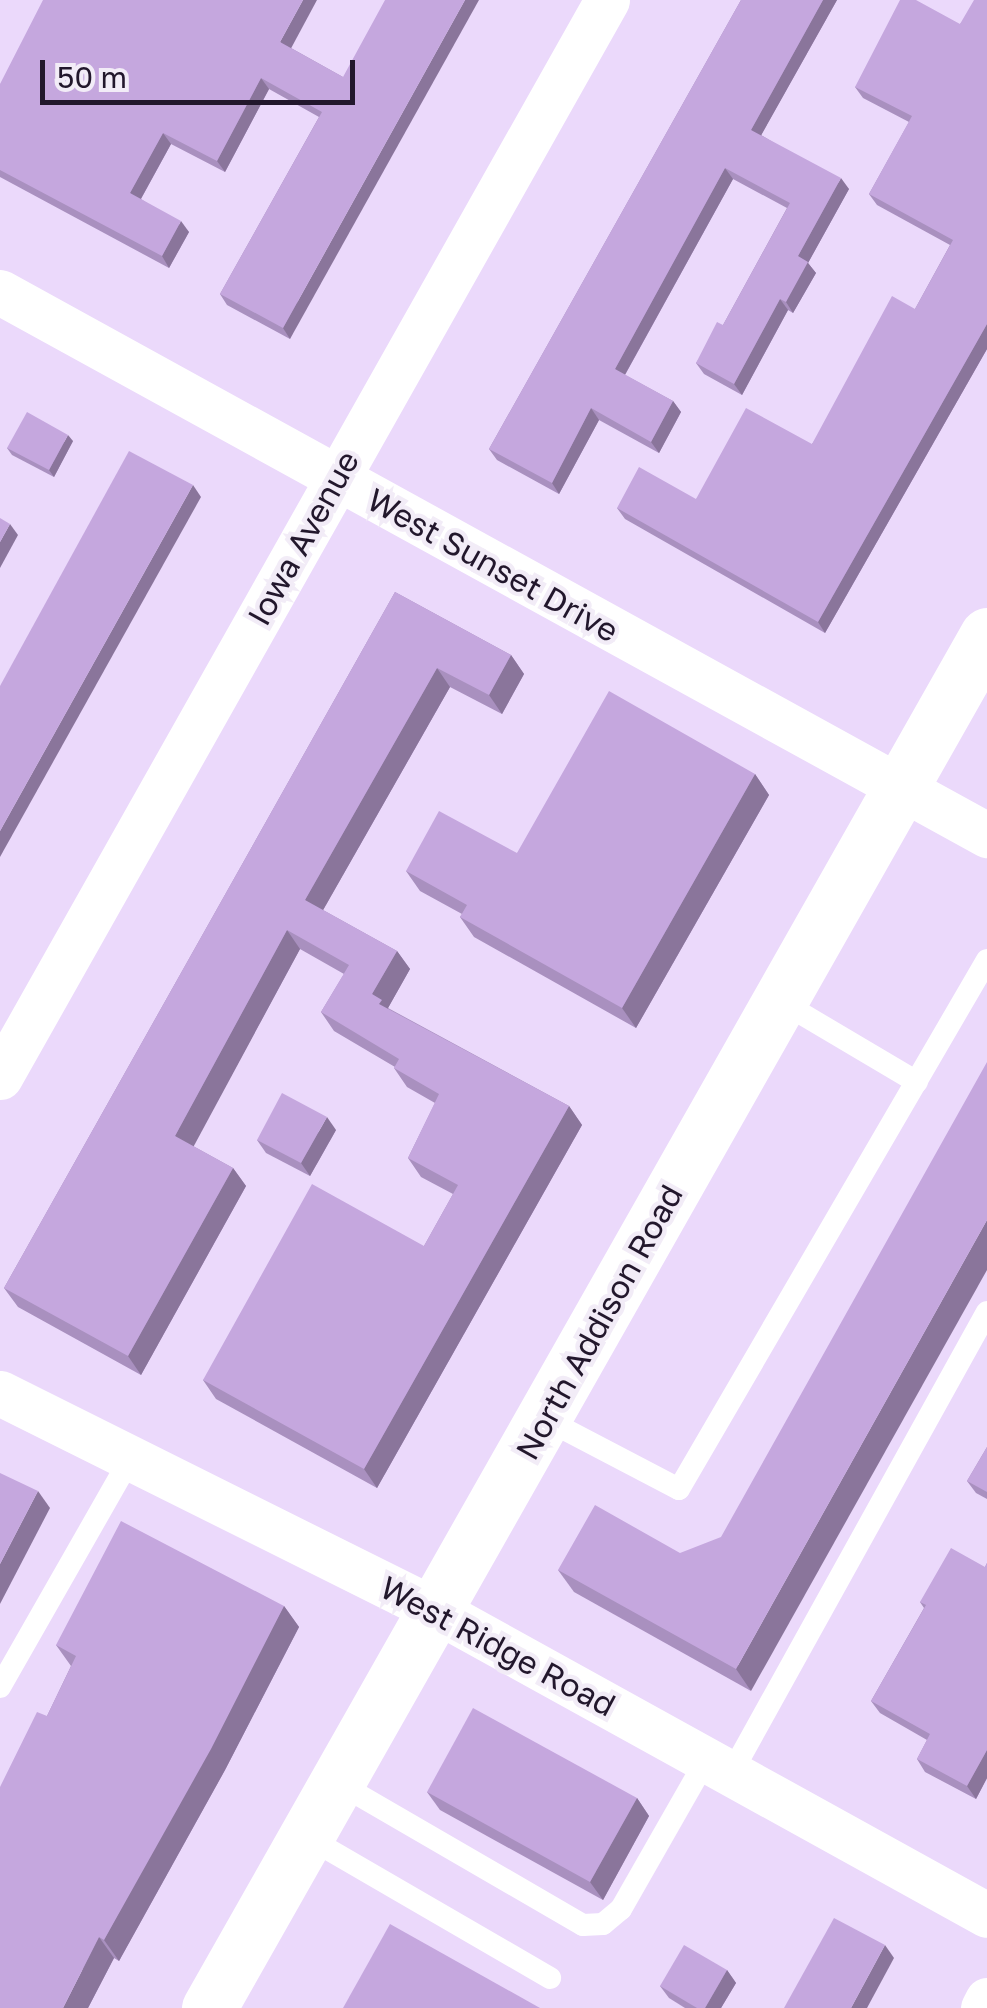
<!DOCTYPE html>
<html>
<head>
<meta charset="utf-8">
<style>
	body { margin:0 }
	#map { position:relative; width:987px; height:2008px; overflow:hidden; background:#ebd9fb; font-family:"Golos Text",sans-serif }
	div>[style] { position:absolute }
	.service>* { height:22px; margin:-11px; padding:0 11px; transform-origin:11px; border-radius:11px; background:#fff }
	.minor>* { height:45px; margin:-22.5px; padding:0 22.5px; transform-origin:22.5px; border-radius:22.5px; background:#fff }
	.tertiary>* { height:55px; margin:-27.5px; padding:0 27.5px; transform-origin:27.5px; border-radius:27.5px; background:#fff }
	.wall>* { inset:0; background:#a990bf }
	.shaded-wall>* { inset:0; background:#8a759b }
	.building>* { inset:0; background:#c5a7de }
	span { translate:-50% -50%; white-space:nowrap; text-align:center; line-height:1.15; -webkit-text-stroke:9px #f2ecf7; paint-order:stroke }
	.street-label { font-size:32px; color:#22172c }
	.scale { position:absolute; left:40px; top:60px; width:315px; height:45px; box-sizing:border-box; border:5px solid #22172c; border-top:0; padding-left:12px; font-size:30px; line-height:35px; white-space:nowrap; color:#22172c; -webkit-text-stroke:8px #f2ecf7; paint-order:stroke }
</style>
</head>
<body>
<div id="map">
	<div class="service">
		<div style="left:780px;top:1001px;width:159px;rotate:30.6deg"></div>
		<div style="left:545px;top:1419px;width:151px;rotate:27.6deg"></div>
		<div style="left:679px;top:1489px;width:612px;rotate:-59.79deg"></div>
		<div style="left:0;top:1687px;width:265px;rotate:-60.3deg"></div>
		<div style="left:732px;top:1772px;width:526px;rotate:-61deg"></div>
		<div style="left:338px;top:1783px;width:283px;rotate:30.1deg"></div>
		<div style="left:583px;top:1925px;width:20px;rotate:-3deg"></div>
		<div style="left:603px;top:1924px;width:23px;rotate:-40deg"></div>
		<div style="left:621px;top:1909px;width:174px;rotate:-60.3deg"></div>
		<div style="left:307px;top:1837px;width:281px;rotate:30.1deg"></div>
	</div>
	<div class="minor">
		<div style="left:0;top:292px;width:1127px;rotate:28.82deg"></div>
		<div style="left:0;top:1077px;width:1236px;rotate:-60.59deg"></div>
		<div style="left:0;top:1393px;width:488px;rotate:26.5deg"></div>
		<div style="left:437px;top:1611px;width:628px;rotate:28.93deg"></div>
		<div style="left:983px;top:2008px;width:9px;rotate:-63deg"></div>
	</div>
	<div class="tertiary">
		<div style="left:209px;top:2008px;width:1578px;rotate:-60.46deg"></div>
	</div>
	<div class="wall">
		<div style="clip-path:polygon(741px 0,837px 0,761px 135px,849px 189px,808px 263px,816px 273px,793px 313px,788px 310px,742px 395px,704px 374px,696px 363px,723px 325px,787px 208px,733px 179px,625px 375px,673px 401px,681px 412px,659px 453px,599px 420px,559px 494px,497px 460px,489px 449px)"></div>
		<div style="clip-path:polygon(987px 0,987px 349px,825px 633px,625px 519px,617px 508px,696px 499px,812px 444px,915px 309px,950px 245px,877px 205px,869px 194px,909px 122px,863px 98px,855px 87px,960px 24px)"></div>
		<div style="clip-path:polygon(291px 48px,343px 77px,290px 339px,227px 305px,220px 294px,319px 117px,269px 89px,225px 172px,171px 144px,141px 199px,189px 232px,169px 268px,0 177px,0 84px)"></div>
		<div style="clip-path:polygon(73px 441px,54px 477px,12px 455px,7px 448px)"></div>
		<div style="clip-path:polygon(395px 592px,511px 655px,524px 674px,502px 714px,450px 687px,323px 910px,397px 951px,410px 969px,388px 1008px,569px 1106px,582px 1125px,377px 1488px,216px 1399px,203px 1380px,424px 1246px,453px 1194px,421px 1177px,408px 1158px,435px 1103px,407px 1087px,394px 1068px,395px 1067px,334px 1031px,321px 1012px,344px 974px,300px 949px,193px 1146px,233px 1168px,246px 1186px,141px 1375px,18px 1307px,4px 1288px)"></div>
		<div style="clip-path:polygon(755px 774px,769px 795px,636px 1028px,474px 937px,460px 917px,462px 914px,420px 891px,406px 871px,517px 853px)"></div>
		<div style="clip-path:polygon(336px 1130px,310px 1176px,266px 1153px,257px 1140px)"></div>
		<div style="clip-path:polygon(987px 1447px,987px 1499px,976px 1493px,967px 1481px)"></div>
		<div style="clip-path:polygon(680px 1553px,751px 1691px,574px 1592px,558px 1570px)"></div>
		<div style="clip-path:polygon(987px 1563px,987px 1778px,976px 1799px,925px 1772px,917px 1759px,927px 1740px,880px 1713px,871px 1701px,924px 1608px,920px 1602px,985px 1567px)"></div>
		<div style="clip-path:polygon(284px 1606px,299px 1627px,225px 1770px,119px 1961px,114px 1958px,88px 2008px,47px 1716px,71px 1666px,56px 1645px)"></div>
		<div style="clip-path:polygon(427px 1792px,637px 1798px,649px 1816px,603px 1900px,440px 1810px)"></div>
		<div style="clip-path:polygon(727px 1970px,736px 1983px,721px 2008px,685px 2008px,669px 1998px,660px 1986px)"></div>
	</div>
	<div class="shaded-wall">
		<div style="clip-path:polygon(303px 0,317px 0,288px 54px,280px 42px)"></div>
		<div style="clip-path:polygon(465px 0,479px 0,290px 339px,283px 328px)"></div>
		<div style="clip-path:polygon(823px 0,837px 0,758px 141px,751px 130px)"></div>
		<div style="clip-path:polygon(261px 78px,269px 89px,225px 172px,217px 161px)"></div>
		<div style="clip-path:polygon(163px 133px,171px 144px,138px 204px,130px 193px)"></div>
		<div style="clip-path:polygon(725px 168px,733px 179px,622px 380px,615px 369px)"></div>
		<div style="clip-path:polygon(841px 178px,849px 189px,808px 263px,816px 273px,793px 313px,786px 302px,798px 256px)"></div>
		<div style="clip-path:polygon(181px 221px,189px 232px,169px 268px,162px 256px)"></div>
		<div style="clip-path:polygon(780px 299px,788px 310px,742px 395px,734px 384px)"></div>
		<div style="clip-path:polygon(987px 324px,987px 349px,825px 633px,818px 622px)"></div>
		<div style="clip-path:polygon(673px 401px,681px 412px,659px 453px,651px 442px)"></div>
		<div style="clip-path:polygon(591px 408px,599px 420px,559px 494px,552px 483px)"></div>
		<div style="clip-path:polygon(68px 435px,73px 441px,54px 477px,49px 470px)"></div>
		<div style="clip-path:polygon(193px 485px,201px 497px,0 857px,0 831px)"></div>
		<div style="clip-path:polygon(10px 524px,18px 535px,0 568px,0 542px)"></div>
		<div style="clip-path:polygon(511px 655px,524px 674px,502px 714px,489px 695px)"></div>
		<div style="clip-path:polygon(437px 668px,450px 687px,318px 919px,305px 900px)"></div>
		<div style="clip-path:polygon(755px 774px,769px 795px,636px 1028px,622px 1008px)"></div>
		<div style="clip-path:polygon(287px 930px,300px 949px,189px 1155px,175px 1136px)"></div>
		<div style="clip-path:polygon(397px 951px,410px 969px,388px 1008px,392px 1023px,372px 994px)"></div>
		<div style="clip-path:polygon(569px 1106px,582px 1125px,377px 1488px,364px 1469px)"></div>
		<div style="clip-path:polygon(327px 1117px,336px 1130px,310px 1176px,301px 1163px)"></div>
		<div style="clip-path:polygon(233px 1168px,246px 1186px,141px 1375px,128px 1356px)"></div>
		<div style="clip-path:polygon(987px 1220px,987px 1270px,751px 1691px,736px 1669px)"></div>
		<div style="clip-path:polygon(38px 1491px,50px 1508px,0 1604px,0 1564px)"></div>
		<div style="clip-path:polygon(284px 1606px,299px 1627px,225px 1770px,119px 1961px,104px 1940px)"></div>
		<div style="clip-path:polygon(987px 1750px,987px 1778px,976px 1799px,967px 1786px)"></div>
		<div style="clip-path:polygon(637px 1798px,649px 1816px,603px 1900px,590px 1882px)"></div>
		<div style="clip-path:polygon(99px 1937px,114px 1958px,88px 2008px,63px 2008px)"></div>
		<div style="clip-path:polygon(885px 1945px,894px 1958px,867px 2008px,851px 2008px)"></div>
		<div style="clip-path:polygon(727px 1970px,736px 1983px,721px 2008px,705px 2008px)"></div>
	</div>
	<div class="building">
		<div style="clip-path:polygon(43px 0,303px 0,280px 42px,343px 77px,385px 0,465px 0,283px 328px,220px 294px,322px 112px,261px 78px,217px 161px,163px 133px,130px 193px,181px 221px,162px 256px,0 170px,0 84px)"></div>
		<div style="clip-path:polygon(741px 0,823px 0,751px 130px,841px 178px,798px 256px,808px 262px,786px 302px,780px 299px,734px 384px,696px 363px,717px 322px,723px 325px,790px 203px,725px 168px,615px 369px,673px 401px,651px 442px,591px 408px,552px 483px,489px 449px)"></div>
		<div style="clip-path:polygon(900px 0,916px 0,960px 24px,974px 0,987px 0,987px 324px,818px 622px,617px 508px,639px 467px,696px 499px,746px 408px,812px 444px,892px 296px,915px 309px,953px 240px,869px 194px,912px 116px,855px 87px)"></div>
		<div style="clip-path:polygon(27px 412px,68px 435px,49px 470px,7px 448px)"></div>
		<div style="clip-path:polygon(129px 451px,193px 485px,0 831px,0 686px)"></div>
		<div style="clip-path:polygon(0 518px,10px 524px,0 542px)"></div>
		<div style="clip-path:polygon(395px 592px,511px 655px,489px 695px,437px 668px,305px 900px,397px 951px,372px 994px,382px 1000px,379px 1004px,569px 1106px,364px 1469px,203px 1380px,312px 1184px,424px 1246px,458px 1185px,408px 1158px,439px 1094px,394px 1068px,399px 1059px,321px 1012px,349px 965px,287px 930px,175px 1136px,233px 1168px,128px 1356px,4px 1288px)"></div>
		<div style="clip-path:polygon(609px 691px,755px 774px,622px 1008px,460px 917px,467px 905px,406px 871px,439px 811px,517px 853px)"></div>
		<div style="clip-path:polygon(987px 1062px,987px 1220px,736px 1669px,558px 1570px,595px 1505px,680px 1553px,721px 1537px)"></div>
		<div style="clip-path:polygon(282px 1093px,327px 1117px,301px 1163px,257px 1140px)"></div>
		<div style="clip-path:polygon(987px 1447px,987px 1492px,967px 1481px)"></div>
		<div style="clip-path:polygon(0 1473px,38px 1491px,0 1564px)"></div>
		<div style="clip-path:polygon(121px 1521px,284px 1606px,211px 1749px,104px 1940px,99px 1937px,63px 2008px,0 2008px,0 1787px,37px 1712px,47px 1716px,76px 1656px,56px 1645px)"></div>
		<div style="clip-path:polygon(951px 1548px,985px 1567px,987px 1563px,987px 1750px,967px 1786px,917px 1759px,930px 1734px,871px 1701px,926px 1605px,920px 1602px)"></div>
		<div style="clip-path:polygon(473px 1708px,637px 1798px,590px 1882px,427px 1792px)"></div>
		<div style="clip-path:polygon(834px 1918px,885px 1945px,851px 2008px,784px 2008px)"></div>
		<div style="clip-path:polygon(390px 1924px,540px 2008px,343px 2008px)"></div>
		<div style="clip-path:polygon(684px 1945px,727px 1970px,705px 2008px,697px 2008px,660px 1986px)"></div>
	</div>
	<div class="street-label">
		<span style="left:303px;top:538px;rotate:-61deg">Iowa Avenue</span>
		<span style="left:493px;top:565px;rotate:29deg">West Sunset Drive</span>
		<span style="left:599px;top:1322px;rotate:-61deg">North Addison Road</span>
		<span style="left:498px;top:1646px;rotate:28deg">West Ridge Road</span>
	</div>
	<div class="scale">50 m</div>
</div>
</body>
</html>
